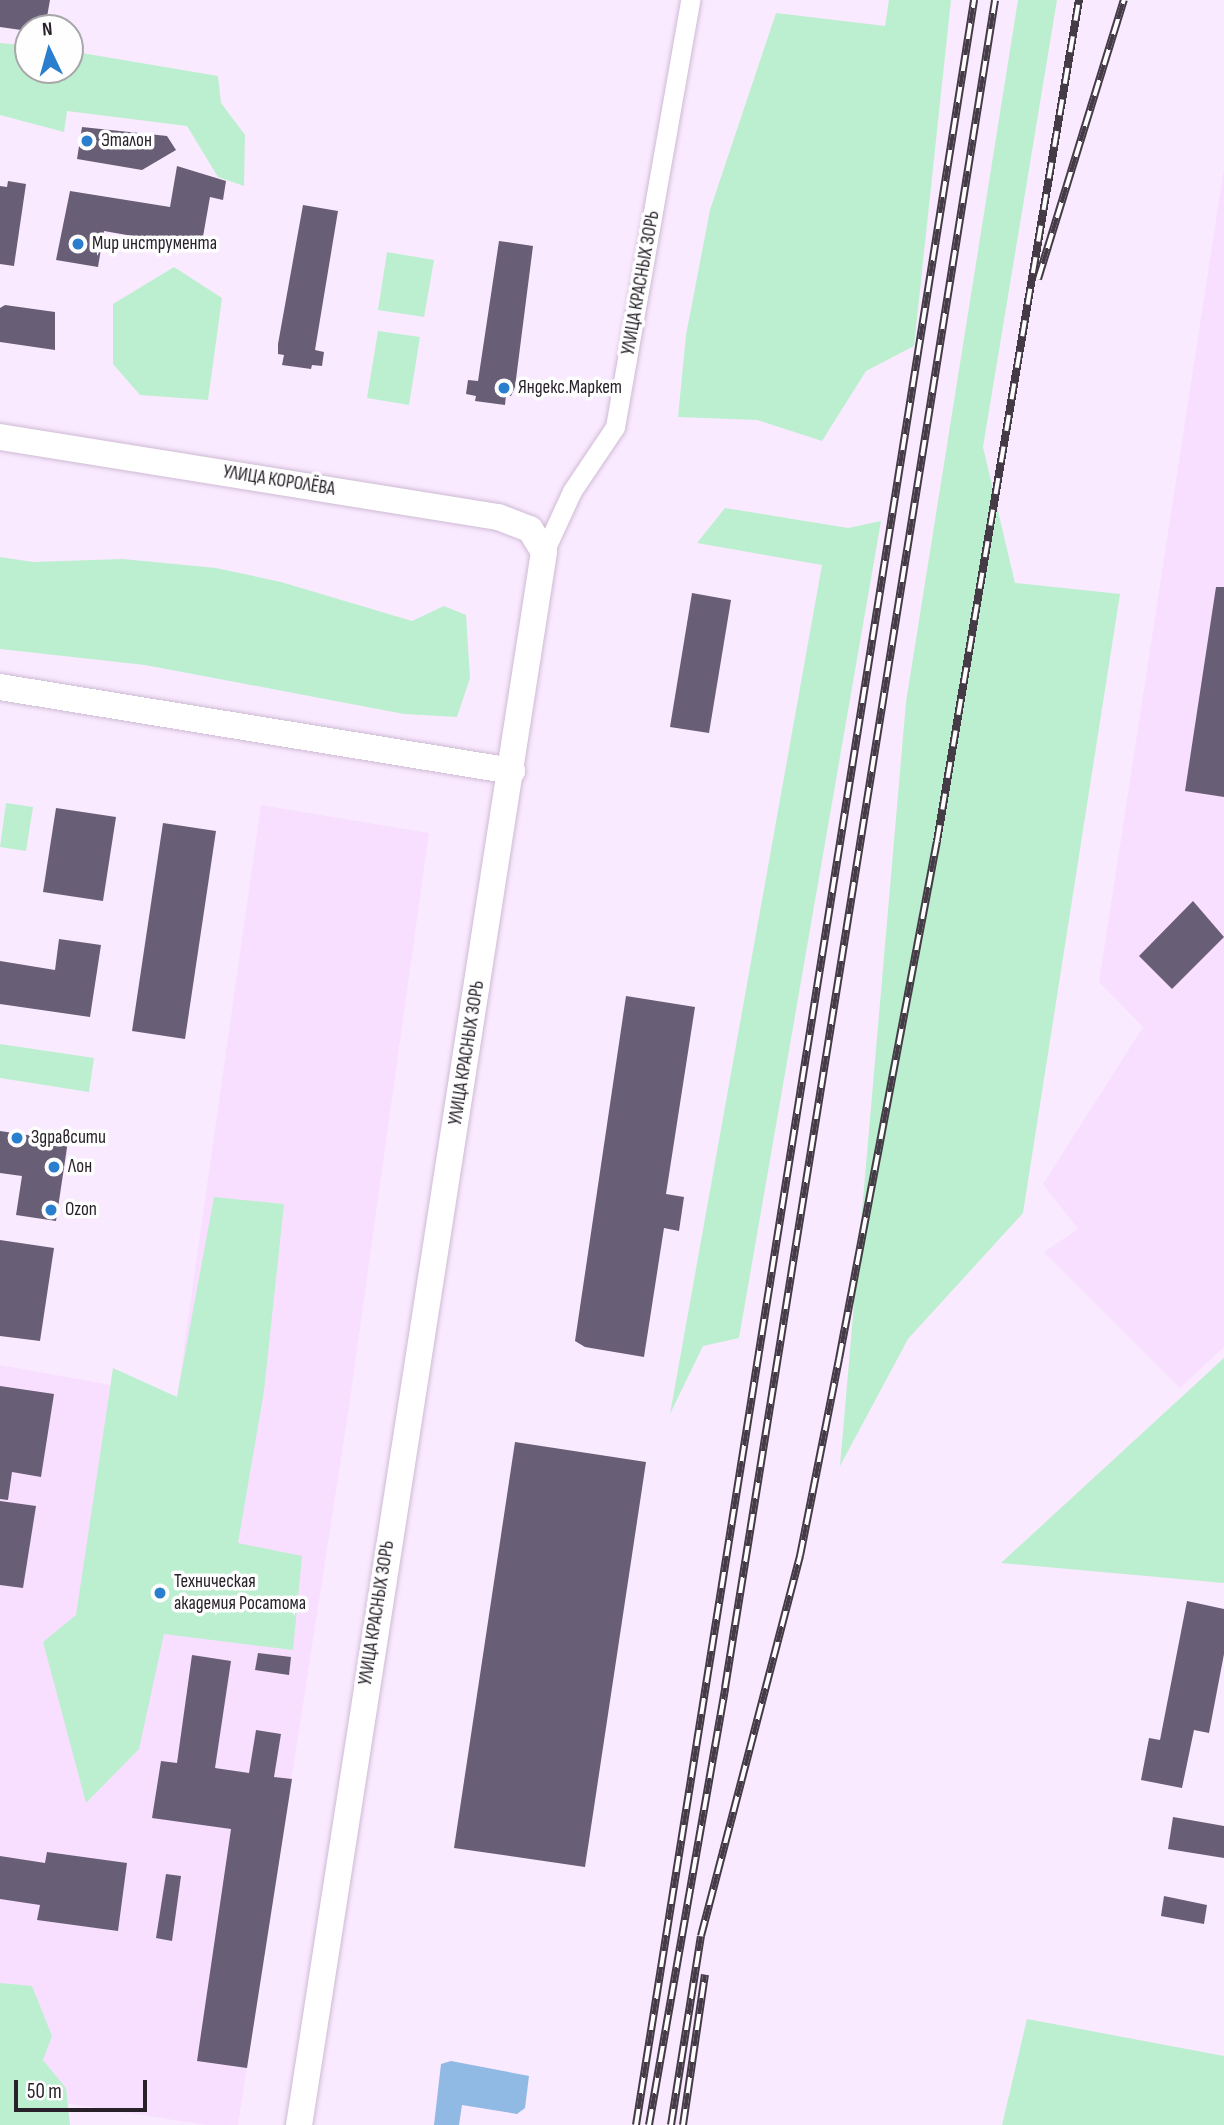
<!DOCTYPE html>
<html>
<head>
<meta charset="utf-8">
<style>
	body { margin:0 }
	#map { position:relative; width:1224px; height:2125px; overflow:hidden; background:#faeaff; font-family:"Sofia Sans Condensed",sans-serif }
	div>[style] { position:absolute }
	.built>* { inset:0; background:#f8dfff }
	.green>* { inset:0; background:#bcefcf }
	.water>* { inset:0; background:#90bae4 }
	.building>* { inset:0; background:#685e76 }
	.roads { filter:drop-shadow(0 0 2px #cebbd4) drop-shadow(0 0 2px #cebbd4) }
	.street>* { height:19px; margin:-9.5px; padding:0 9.5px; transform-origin:9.5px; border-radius:9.5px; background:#fff }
	.secondary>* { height:26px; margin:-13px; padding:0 13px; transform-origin:13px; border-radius:13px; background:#fff }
	.rail>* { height:8px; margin-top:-4px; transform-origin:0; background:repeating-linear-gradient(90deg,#fefefe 0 16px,#443b46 0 32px); box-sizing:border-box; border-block:2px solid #443b46 }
	.dots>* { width:19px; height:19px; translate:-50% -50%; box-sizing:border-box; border:4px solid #fefefe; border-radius:50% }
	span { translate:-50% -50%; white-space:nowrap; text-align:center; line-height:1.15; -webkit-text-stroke:7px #fefefe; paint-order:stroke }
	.poi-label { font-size:19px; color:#28212a }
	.left { translate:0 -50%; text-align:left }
	.street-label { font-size:19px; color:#28212a }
	.north { position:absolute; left:14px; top:14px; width:70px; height:70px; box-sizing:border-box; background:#fefefe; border:2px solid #a8a6a9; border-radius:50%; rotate:355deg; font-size:19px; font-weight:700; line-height:28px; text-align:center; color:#28212a }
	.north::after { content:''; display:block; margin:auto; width:24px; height:32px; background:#297ecd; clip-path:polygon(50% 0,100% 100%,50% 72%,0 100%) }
	.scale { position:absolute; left:14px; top:2080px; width:133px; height:32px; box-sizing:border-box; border:4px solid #28212a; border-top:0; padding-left:9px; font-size:21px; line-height:24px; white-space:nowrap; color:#28212a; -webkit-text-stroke:5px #fefefe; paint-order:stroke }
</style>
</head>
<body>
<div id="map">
	<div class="built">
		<div style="clip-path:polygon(1224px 168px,1224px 1347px,1180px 1388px,1044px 1252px,1078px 1229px,1043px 1184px,1143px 1027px,1099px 982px)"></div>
		<div style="clip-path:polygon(261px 805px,429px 833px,349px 1407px,238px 2125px,206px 2125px,0 2093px,0 1365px,177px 1397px)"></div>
	</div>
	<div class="green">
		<div style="clip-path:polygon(889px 0,951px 0,914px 346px,866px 371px,822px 441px,757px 420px,678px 417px,686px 335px,710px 210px,776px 13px,885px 26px)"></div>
		<div style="clip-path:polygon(1018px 0,1057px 0,983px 447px,1015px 583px,1120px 594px,1023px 1213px,908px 1339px,840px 1466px,906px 702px)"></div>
		<div style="clip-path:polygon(0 43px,28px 46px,28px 70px,70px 70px,70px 51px,218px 76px,221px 103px,245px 135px,244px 186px,218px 177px,187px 126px,67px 111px,64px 132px,0 115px)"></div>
		<div style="clip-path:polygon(387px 252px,434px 260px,424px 317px,378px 310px)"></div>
		<div style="clip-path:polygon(174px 267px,222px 298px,208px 400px,140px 395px,113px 364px,113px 304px)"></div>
		<div style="clip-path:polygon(378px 331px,420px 337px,409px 405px,367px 398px)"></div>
		<div style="clip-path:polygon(725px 508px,848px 528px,881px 521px,739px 1338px,703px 1346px,670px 1414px,822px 565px,697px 543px)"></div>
		<div style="clip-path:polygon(0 557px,33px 562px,123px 559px,216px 568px,281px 582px,412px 621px,444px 606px,466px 615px,470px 678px,457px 717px,404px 714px,145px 665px,0 649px)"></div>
		<div style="clip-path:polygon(6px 803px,33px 807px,26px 851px,0 847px)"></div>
		<div style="clip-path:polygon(0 1044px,94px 1058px,89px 1092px,0 1078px)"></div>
		<div style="clip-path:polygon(214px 1197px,284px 1204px,264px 1391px,238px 1543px,302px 1556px,293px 1650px,164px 1634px,139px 1749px,86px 1803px,43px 1642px,76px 1615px,113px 1368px,177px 1397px)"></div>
		<div style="clip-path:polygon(1224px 1358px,1224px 1583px,1001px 1563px)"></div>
		<div style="clip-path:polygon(0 1983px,32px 1986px,52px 2036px,43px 2060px,66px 2088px,70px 2125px,0 2125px)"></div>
		<div style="clip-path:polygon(1027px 2019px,1224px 2056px,1224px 2125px,1002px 2125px)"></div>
	</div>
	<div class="water">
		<div style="clip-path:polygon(451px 2061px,529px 2076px,525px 2108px,517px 2114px,462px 2105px,459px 2125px,434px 2125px,441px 2064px)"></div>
	</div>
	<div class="building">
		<div style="clip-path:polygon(0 0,50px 0,45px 28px,28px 31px,0 27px)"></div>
		<div style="clip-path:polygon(82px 127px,167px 136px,176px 150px,142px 170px,77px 159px)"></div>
		<div style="clip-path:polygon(177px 166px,226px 181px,223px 200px,210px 197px,201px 248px,104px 231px,98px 267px,56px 260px,70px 191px,170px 207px)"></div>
		<div style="clip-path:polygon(8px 181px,26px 184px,14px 266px,0 264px,0 186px,7px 187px)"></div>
		<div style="clip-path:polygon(303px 205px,338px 211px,315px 350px,324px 352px,322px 366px,312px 365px,311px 369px,282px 365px,284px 355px,278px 354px,278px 344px)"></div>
		<div style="clip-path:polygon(499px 241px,533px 246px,515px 387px,511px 396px,506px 395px,505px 405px,475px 401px,476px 396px,466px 394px,468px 380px,478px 381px)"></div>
		<div style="clip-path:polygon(5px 305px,55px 312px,55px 350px,0 342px,0 308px)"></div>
		<div style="clip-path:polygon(1216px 587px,1224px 587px,1224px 797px,1185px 791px)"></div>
		<div style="clip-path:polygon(692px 593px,731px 600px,709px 733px,670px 727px)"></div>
		<div style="clip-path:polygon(56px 808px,116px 817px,103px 901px,43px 892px)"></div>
		<div style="clip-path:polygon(163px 823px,216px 831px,185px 1039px,132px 1031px)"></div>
		<div style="clip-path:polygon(1193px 901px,1224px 937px,1172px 989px,1139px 956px)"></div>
		<div style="clip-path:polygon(59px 939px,101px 945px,90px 1017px,0 1004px,0 961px,55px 970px)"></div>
		<div style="clip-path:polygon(626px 996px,695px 1007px,666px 1194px,684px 1197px,679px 1231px,664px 1228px,644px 1357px,585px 1347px,575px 1341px)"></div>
		<div style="clip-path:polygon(0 1131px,68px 1141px,56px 1221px,16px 1215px,22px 1176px,0 1173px)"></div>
		<div style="clip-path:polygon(0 1240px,54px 1248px,40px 1341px,0 1336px)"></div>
		<div style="clip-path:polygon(0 1386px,54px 1394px,41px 1477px,12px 1472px,8px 1500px,0 1499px)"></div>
		<div style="clip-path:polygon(515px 1442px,646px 1462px,585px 1867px,454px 1848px)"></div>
		<div style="clip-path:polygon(0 1501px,36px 1506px,23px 1588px,0 1585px)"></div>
		<div style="clip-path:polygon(1187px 1601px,1224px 1609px,1224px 1654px,1209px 1733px,1194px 1730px,1182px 1788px,1141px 1780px,1149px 1738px,1160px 1740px)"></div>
		<div style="clip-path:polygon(258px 1653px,291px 1657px,289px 1675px,255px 1670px)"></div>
		<div style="clip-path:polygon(192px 1655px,231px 1661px,215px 1768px,249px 1773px,256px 1730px,281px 1734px,274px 1777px,292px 1779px,247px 2068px,197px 2061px,231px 1829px,152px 1818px,161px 1761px,177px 1763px)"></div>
		<div style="clip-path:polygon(1173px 1817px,1224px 1826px,1224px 1858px,1168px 1849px)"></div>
		<div style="clip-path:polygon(47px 1852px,127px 1863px,118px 1931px,37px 1920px,40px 1905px,0 1899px,0 1856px,45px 1863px)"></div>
		<div style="clip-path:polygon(166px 1874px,181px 1876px,172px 1941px,156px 1938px)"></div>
		<div style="clip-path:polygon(1164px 1896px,1207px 1905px,1204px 1924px,1161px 1916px)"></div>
	</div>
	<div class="roads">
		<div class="street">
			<div style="left:544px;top:552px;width:67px;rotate:-65.3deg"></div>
			<div style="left:572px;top:491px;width:77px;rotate:-56.1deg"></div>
			<div style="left:615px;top:427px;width:434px;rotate:-80deg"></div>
		</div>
		<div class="secondary">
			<div style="left:0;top:437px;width:504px;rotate:9.13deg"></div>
			<div style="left:498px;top:517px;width:34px;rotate:21deg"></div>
			<div style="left:530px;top:529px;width:27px;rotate:59deg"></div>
			<div style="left:544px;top:552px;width:1592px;rotate:98.85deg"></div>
			<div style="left:0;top:687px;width:519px;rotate:9.32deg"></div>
		</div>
	</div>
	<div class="rail">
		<div style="left:1038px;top:279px;width:292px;rotate:-72.9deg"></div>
		<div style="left:636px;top:2125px;width:2152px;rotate:-80.96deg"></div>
		<div style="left:649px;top:2125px;width:444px;rotate:-80.1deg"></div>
		<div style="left:725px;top:1688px;width:1709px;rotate:-80.91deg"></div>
		<div style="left:671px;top:2125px;width:191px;rotate:-81deg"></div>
		<div style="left:701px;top:1936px;width:393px;rotate:-75.4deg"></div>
		<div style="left:800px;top:1556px;width:201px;rotate:-78.8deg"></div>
		<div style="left:839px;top:1359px;width:527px;rotate:-79.29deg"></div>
		<div style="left:937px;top:841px;width:853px;rotate:-80.42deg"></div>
		<div style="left:683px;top:2125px;width:152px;rotate:-81.7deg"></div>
	</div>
	<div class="dots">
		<div style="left:87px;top:141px;background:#297ecd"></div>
		<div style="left:78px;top:244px;background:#297ecd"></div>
		<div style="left:504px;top:388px;background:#297ecd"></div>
		<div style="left:17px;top:1138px;background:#297ecd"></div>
		<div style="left:54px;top:1167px;background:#297ecd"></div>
		<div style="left:51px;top:1210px;background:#297ecd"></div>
		<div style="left:160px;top:1593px;background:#297ecd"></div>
	</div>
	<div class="poi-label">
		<span class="left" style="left:101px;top:141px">Эталон</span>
		<span class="left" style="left:92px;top:244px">Мир инструмента</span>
		<span class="left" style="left:518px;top:388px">Яндекс.Маркет</span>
		<span class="left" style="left:31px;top:1138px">Здравсити</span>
		<span class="left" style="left:68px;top:1167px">Лон</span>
		<span class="left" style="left:65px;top:1210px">Ozon</span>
		<span class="left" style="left:174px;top:1593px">Техническая<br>академия Росатома</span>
	</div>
	<div class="street-label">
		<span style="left:641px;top:283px;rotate:-80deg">УЛИЦА КРАСНЫХ ЗОРЬ</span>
		<span style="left:279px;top:481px;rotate:9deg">УЛИЦА КОРОЛЁВА</span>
		<span style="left:467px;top:1053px;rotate:-81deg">УЛИЦА КРАСНЫХ ЗОРЬ</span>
		<span style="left:377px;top:1613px;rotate:-81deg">УЛИЦА КРАСНЫХ ЗОРЬ</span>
	</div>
	<div class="north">N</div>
	<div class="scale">50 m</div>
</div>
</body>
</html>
